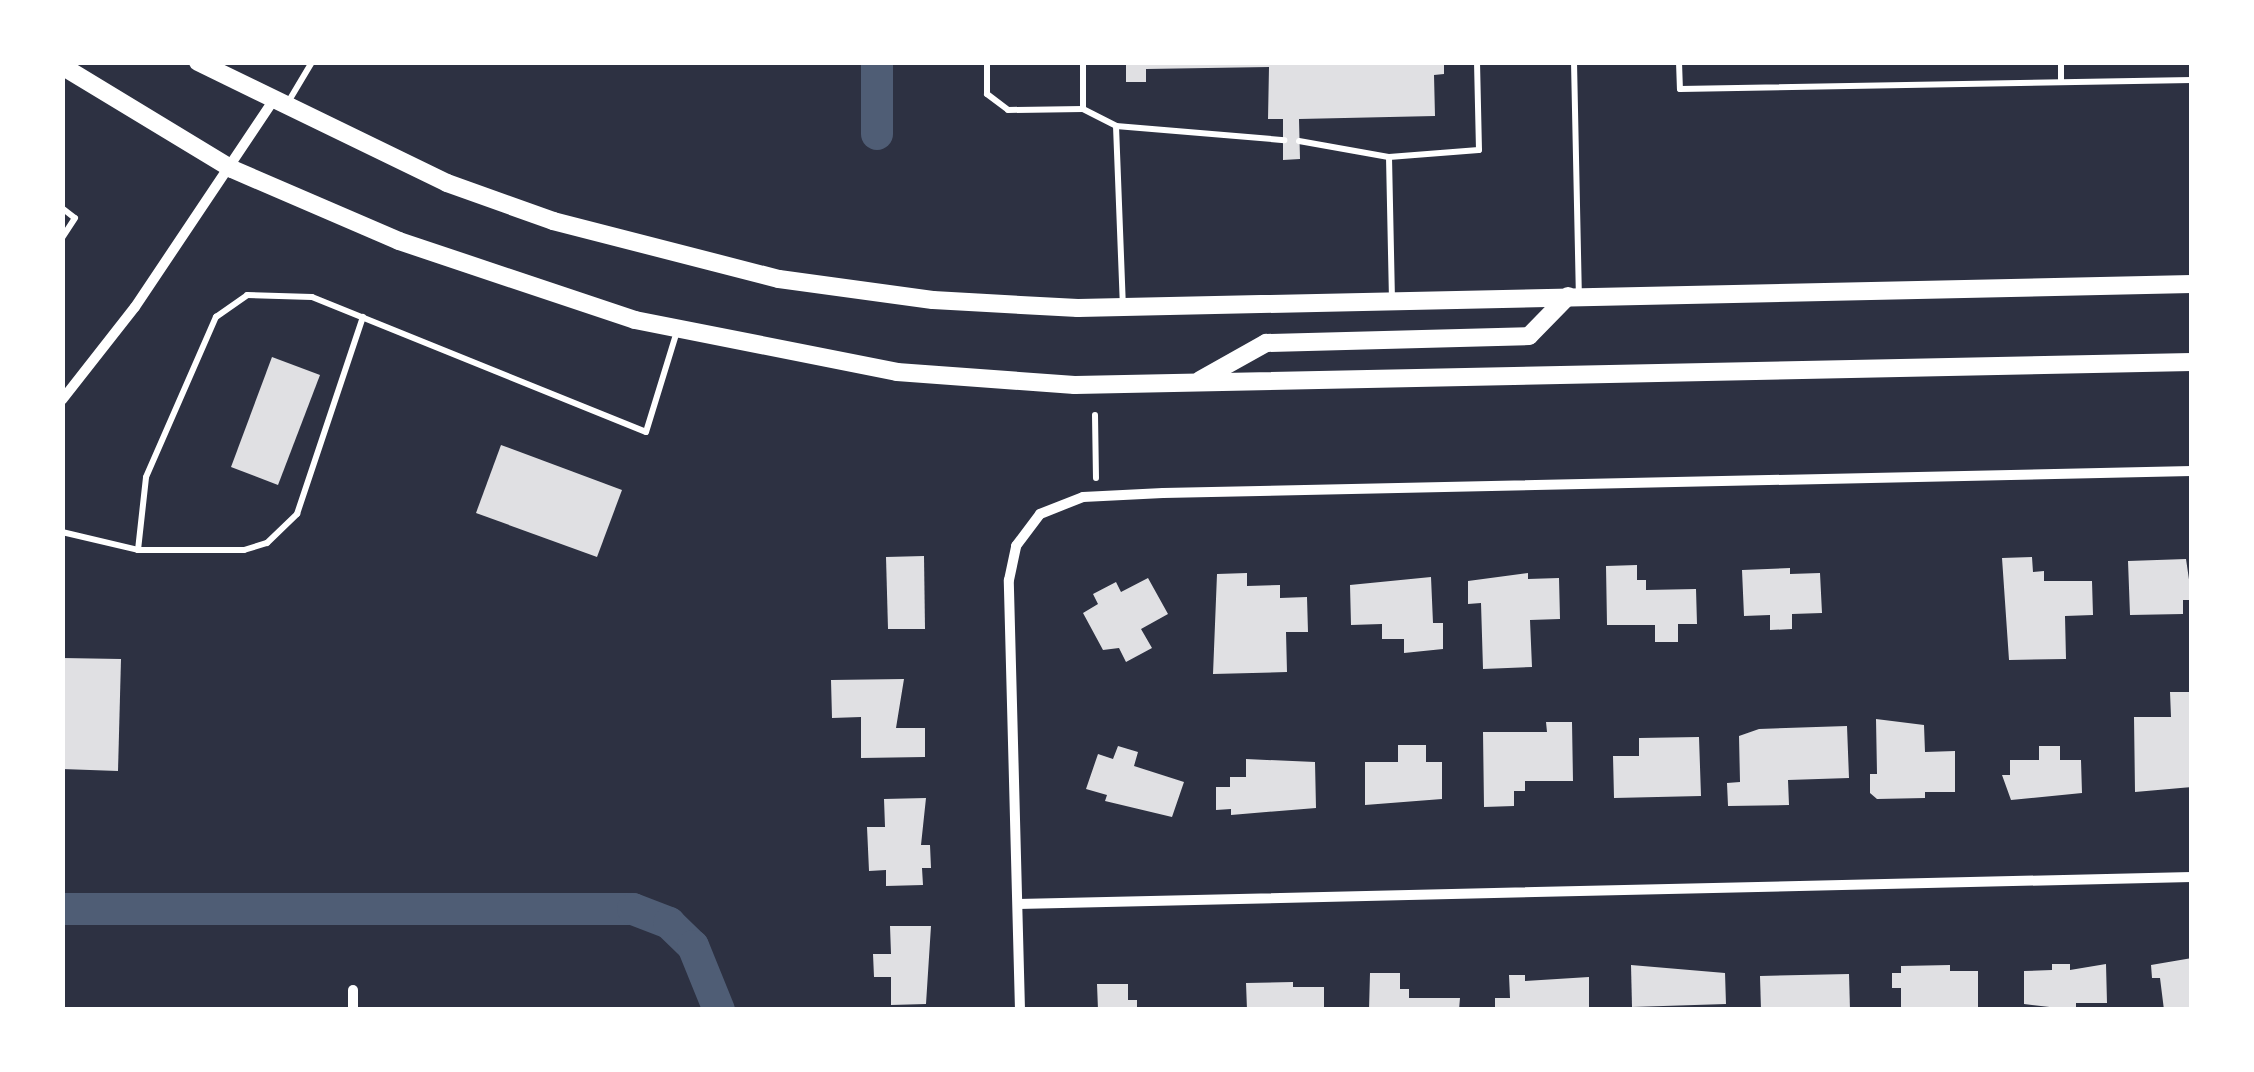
<!DOCTYPE html>
<html>
<head>
<meta charset="utf-8">
<style>
	body { margin:0 }
	#map { position:relative; width:2254px; height:1072px; overflow:hidden; background:#2d3142; font-family:Manrope,sans-serif }
	div>[style] { position:absolute }
	.canal>* { height:32px; margin:-16px; padding:0 16px; transform-origin:16px; border-radius:16px; background:#4f5d75 }
	.building>* { inset:0; background:#e0e0e3 }
	.path>* { height:6px; margin:-3px; padding:0 3px; transform-origin:3px; border-radius:3px; background:#fff }
	.service>* { height:6px; margin:-3px; padding:0 3px; transform-origin:3px; border-radius:3px; background:#fff }
	.minor>* { height:10px; margin:-5px; padding:0 5px; transform-origin:5px; border-radius:5px; background:#fff }
	.secondary>* { height:18px; margin:-9px; padding:0 9px; transform-origin:9px; border-radius:9px; background:#fff }
	span { translate:-50% -50%; white-space:nowrap; text-align:center; line-height:1.15; -webkit-text-stroke:9px #fff; paint-order:stroke }
	.frame { position:absolute; inset:0; border:65px solid #fff; pointer-events:none }
</style>
</head>
<body>
<div id="map">
	<div class="canal">
		<div style="left:877px;top:62px;width:72px;rotate:90deg"></div>
		<div style="left:62px;top:909px;width:571px"></div>
		<div style="left:633px;top:909px;width:39px;rotate:21deg"></div>
		<div style="left:669px;top:923px;width:33px;rotate:44deg"></div>
		<div style="left:693px;top:946px;width:69px;rotate:67.9deg"></div>
	</div>
	<div class="building">
		<div style="clip-path:polygon(1126px 62px,1444px 62px,1444px 74px,1434px 75px,1435px 116px,1299px 119px,1300px 159px,1283px 160px,1283px 119px,1268px 119px,1269px 67px,1146px 69px,1146px 82px,1126px 82px)"></div>
		<div style="clip-path:polygon(272px 357px,320px 375px,278px 485px,231px 467px)"></div>
		<div style="clip-path:polygon(501px 445px,622px 490px,597px 557px,476px 513px)"></div>
		<div style="clip-path:polygon(924px 556px,925px 629px,888px 629px,886px 557px)"></div>
		<div style="clip-path:polygon(2032px 557px,2033px 572px,2044px 571px,2044px 581px,2092px 581px,2093px 615px,2065px 616px,2066px 659px,2009px 660px,2002px 558px)"></div>
		<div style="clip-path:polygon(2186px 559px,2192px 600px,2183px 600px,2183px 614px,2130px 615px,2128px 561px)"></div>
		<div style="clip-path:polygon(1637px 565px,1637px 580px,1646px 580px,1646px 590px,1696px 589px,1697px 624px,1678px 624px,1678px 642px,1655px 642px,1655px 625px,1607px 625px,1606px 566px)"></div>
		<div style="clip-path:polygon(1790px 568px,1790px 574px,1820px 573px,1822px 613px,1792px 614px,1792px 629px,1770px 630px,1770px 615px,1744px 616px,1742px 570px)"></div>
		<div style="clip-path:polygon(1247px 573px,1247px 586px,1280px 585px,1280px 598px,1307px 597px,1308px 632px,1286px 632px,1287px 672px,1213px 674px,1217px 574px)"></div>
		<div style="clip-path:polygon(1528px 573px,1528px 579px,1559px 578px,1560px 619px,1530px 620px,1532px 667px,1483px 669px,1481px 603px,1468px 604px,1468px 581px)"></div>
		<div style="clip-path:polygon(1431px 577px,1433px 623px,1443px 623px,1443px 649px,1404px 653px,1404px 639px,1382px 639px,1382px 624px,1351px 625px,1350px 585px)"></div>
		<div style="clip-path:polygon(1148px 578px,1168px 614px,1141px 629px,1152px 648px,1126px 662px,1119px 648px,1103px 650px,1083px 613px,1098px 604px,1093px 594px,1116px 582px,1121px 592px)"></div>
		<div style="clip-path:polygon(62px 658px,121px 659px,118px 771px,62px 769px)"></div>
		<div style="clip-path:polygon(904px 679px,896px 728px,925px 728px,925px 757px,861px 758px,861px 717px,832px 718px,831px 680px)"></div>
		<div style="clip-path:polygon(2170px 692px,2192px 692px,2192px 787px,2135px 792px,2134px 717px,2171px 717px)"></div>
		<div style="clip-path:polygon(1876px 719px,1924px 725px,1925px 752px,1955px 751px,1955px 792px,1925px 792px,1925px 798px,1877px 799px,1870px 793px,1870px 774px,1877px 774px)"></div>
		<div style="clip-path:polygon(1546px 722px,1572px 722px,1573px 781px,1525px 781px,1525px 791px,1514px 791px,1514px 806px,1484px 807px,1483px 732px,1547px 732px)"></div>
		<div style="clip-path:polygon(1847px 726px,1849px 778px,1788px 780px,1789px 805px,1728px 806px,1727px 783px,1740px 782px,1739px 736px,1759px 729px)"></div>
		<div style="clip-path:polygon(1699px 737px,1701px 796px,1614px 798px,1613px 756px,1639px 756px,1639px 738px)"></div>
		<div style="clip-path:polygon(1398px 745px,1426px 745px,1426px 762px,1442px 762px,1442px 799px,1365px 805px,1365px 762px,1398px 762px)"></div>
		<div style="clip-path:polygon(1118px 746px,1138px 752px,1134px 766px,1184px 782px,1172px 817px,1105px 801px,1107px 795px,1086px 789px,1098px 754px,1113px 759px)"></div>
		<div style="clip-path:polygon(2039px 746px,2060px 746px,2060px 760px,2081px 760px,2082px 793px,2011px 800px,2002px 775px,2010px 775px,2010px 760px,2039px 760px)"></div>
		<div style="clip-path:polygon(1246px 759px,1315px 762px,1316px 808px,1231px 815px,1231px 809px,1216px 810px,1216px 787px,1230px 787px,1230px 777px,1246px 777px)"></div>
		<div style="clip-path:polygon(926px 798px,921px 845px,930px 845px,931px 868px,922px 868px,923px 885px,886px 886px,886px 870px,869px 871px,867px 827px,885px 827px,884px 799px)"></div>
		<div style="clip-path:polygon(890px 926px,931px 926px,926px 1004px,891px 1005px,891px 977px,874px 977px,873px 954px,891px 954px)"></div>
		<div style="clip-path:polygon(2192px 958px,2192px 1010px,2164px 1010px,2160px 978px,2152px 978px,2151px 965px)"></div>
		<div style="clip-path:polygon(2052px 964px,2070px 964px,2070px 970px,2106px 964px,2107px 1003px,2076px 1003px,2076px 1010px,2024px 1004px,2024px 971px,2052px 970px)"></div>
		<div style="clip-path:polygon(1631px 965px,1725px 973px,1726px 1004px,1632px 1007px)"></div>
		<div style="clip-path:polygon(1950px 965px,1950px 971px,1978px 971px,1978px 1010px,1901px 1010px,1901px 988px,1892px 988px,1892px 973px,1901px 973px,1901px 966px)"></div>
		<div style="clip-path:polygon(1370px 973px,1400px 973px,1400px 989px,1409px 989px,1409px 998px,1460px 998px,1459px 1010px,1369px 1010px)"></div>
		<div style="clip-path:polygon(1849px 974px,1850px 1010px,1761px 1010px,1760px 976px)"></div>
		<div style="clip-path:polygon(1509px 975px,1525px 975px,1525px 981px,1589px 977px,1589px 1010px,1495px 1010px,1495px 998px,1510px 998px)"></div>
		<div style="clip-path:polygon(1293px 982px,1293px 987px,1324px 987px,1324px 1010px,1247px 1010px,1246px 983px)"></div>
		<div style="clip-path:polygon(1097px 984px,1128px 984px,1128px 1000px,1137px 1000px,1137px 1010px,1098px 1010px)"></div>
	</div>
	<div class="path">
		<div style="left:1095px;top:415px;width:63px;rotate:89.1deg"></div>
	</div>
	<div class="service">
		<div style="left:987px;top:62px;width:32px;rotate:90deg"></div>
		<div style="left:987px;top:94px;width:26px;rotate:37deg"></div>
		<div style="left:1008px;top:110px;width:75px;rotate:-0.8deg"></div>
		<div style="left:1083px;top:109px;width:37px;rotate:27deg"></div>
		<div style="left:1116px;top:126px;width:169px;rotate:4.8deg"></div>
		<div style="left:1574px;top:62px;width:234px;rotate:88.8deg"></div>
		<div style="left:1679px;top:62px;width:27px;rotate:88deg"></div>
		<div style="left:1680px;top:89px;width:512px;rotate:-1.01deg"></div>
		<div style="left:2061px;top:62px;width:17px;rotate:90deg"></div>
		<div style="left:287px;top:104px;width:49px;rotate:-59.2deg"></div>
		<div style="left:1083px;top:109px;width:47px;rotate:-90deg"></div>
		<div style="left:1116px;top:126px;width:179px;rotate:87.8deg"></div>
		<div style="left:1299px;top:141px;width:91px;rotate:10.1deg"></div>
		<div style="left:1389px;top:157px;width:90px;rotate:-4.4deg"></div>
		<div style="left:1479px;top:150px;width:88px;rotate:-91.3deg"></div>
		<div style="left:1389px;top:157px;width:142px;rotate:88.8deg"></div>
		<div style="left:62px;top:208px;width:16px;rotate:38deg"></div>
		<div style="left:75px;top:218px;width:24px;rotate:123deg"></div>
		<div style="left:62px;top:532px;width:78px;rotate:13.3deg"></div>
		<div style="left:138px;top:550px;width:106px"></div>
		<div style="left:244px;top:550px;width:24px;rotate:-17deg"></div>
		<div style="left:267px;top:543px;width:42px;rotate:-44deg"></div>
		<div style="left:297px;top:514px;width:208px;rotate:-71.5deg"></div>
		<div style="left:138px;top:550px;width:73px;rotate:-83.7deg"></div>
		<div style="left:146px;top:477px;width:175px;rotate:-66.4deg"></div>
		<div style="left:216px;top:317px;width:38px;rotate:-35deg"></div>
		<div style="left:247px;top:295px;width:65px;rotate:1.8deg"></div>
		<div style="left:312px;top:297px;width:360px;rotate:22deg"></div>
		<div style="left:646px;top:432px;width:106px;rotate:-72.9deg"></div>
	</div>
	<div class="minor">
		<div style="left:62px;top:400px;width:118px;rotate:-51.9deg"></div>
		<div style="left:135px;top:307px;width:247px;rotate:-56.2deg"></div>
		<div style="left:1018px;top:904px;width:1174px;rotate:-1.32deg"></div>
		<div style="left:353px;top:990px;width:20px;rotate:90deg"></div>
		<div style="left:1020px;top:1010px;width:430px;rotate:-91.5deg"></div>
		<div style="left:1009px;top:580px;width:35px;rotate:-78deg"></div>
		<div style="left:1016px;top:546px;width:40px;rotate:-53deg"></div>
		<div style="left:1040px;top:514px;width:46px;rotate:-21.6deg"></div>
		<div style="left:1083px;top:497px;width:80px;rotate:-2.9deg"></div>
		<div style="left:1163px;top:493px;width:1029px;rotate:-1.22deg"></div>
	</div>
	<div class="secondary">
		<div style="left:198px;top:62px;width:277px;rotate:25.9deg"></div>
		<div style="left:447px;top:183px;width:113px;rotate:19.7deg"></div>
		<div style="left:553px;top:221px;width:233px;rotate:14.4deg"></div>
		<div style="left:779px;top:279px;width:155px;rotate:7.8deg"></div>
		<div style="left:933px;top:300px;width:145px;rotate:3.2deg"></div>
		<div style="left:1078px;top:308px;width:1114px;rotate:-1.23deg"></div>
		<div style="left:62px;top:66px;width:199px;rotate:31.2deg"></div>
		<div style="left:232px;top:169px;width:182px;rotate:23.3deg"></div>
		<div style="left:399px;top:241px;width:249px;rotate:18.5deg"></div>
		<div style="left:635px;top:320px;width:267px;rotate:11.2deg"></div>
		<div style="left:897px;top:372px;width:178px;rotate:4.2deg"></div>
		<div style="left:1075px;top:385px;width:1117px;rotate:-1.18deg"></div>
		<div style="left:1200px;top:380px;width:76px;rotate:-29.3deg"></div>
		<div style="left:1266px;top:343px;width:263px;rotate:-1.5deg"></div>
		<div style="left:1529px;top:336px;width:56px;rotate:-45.7deg"></div>
	</div>
	<div class="frame"></div>
</div>
</body>
</html>
